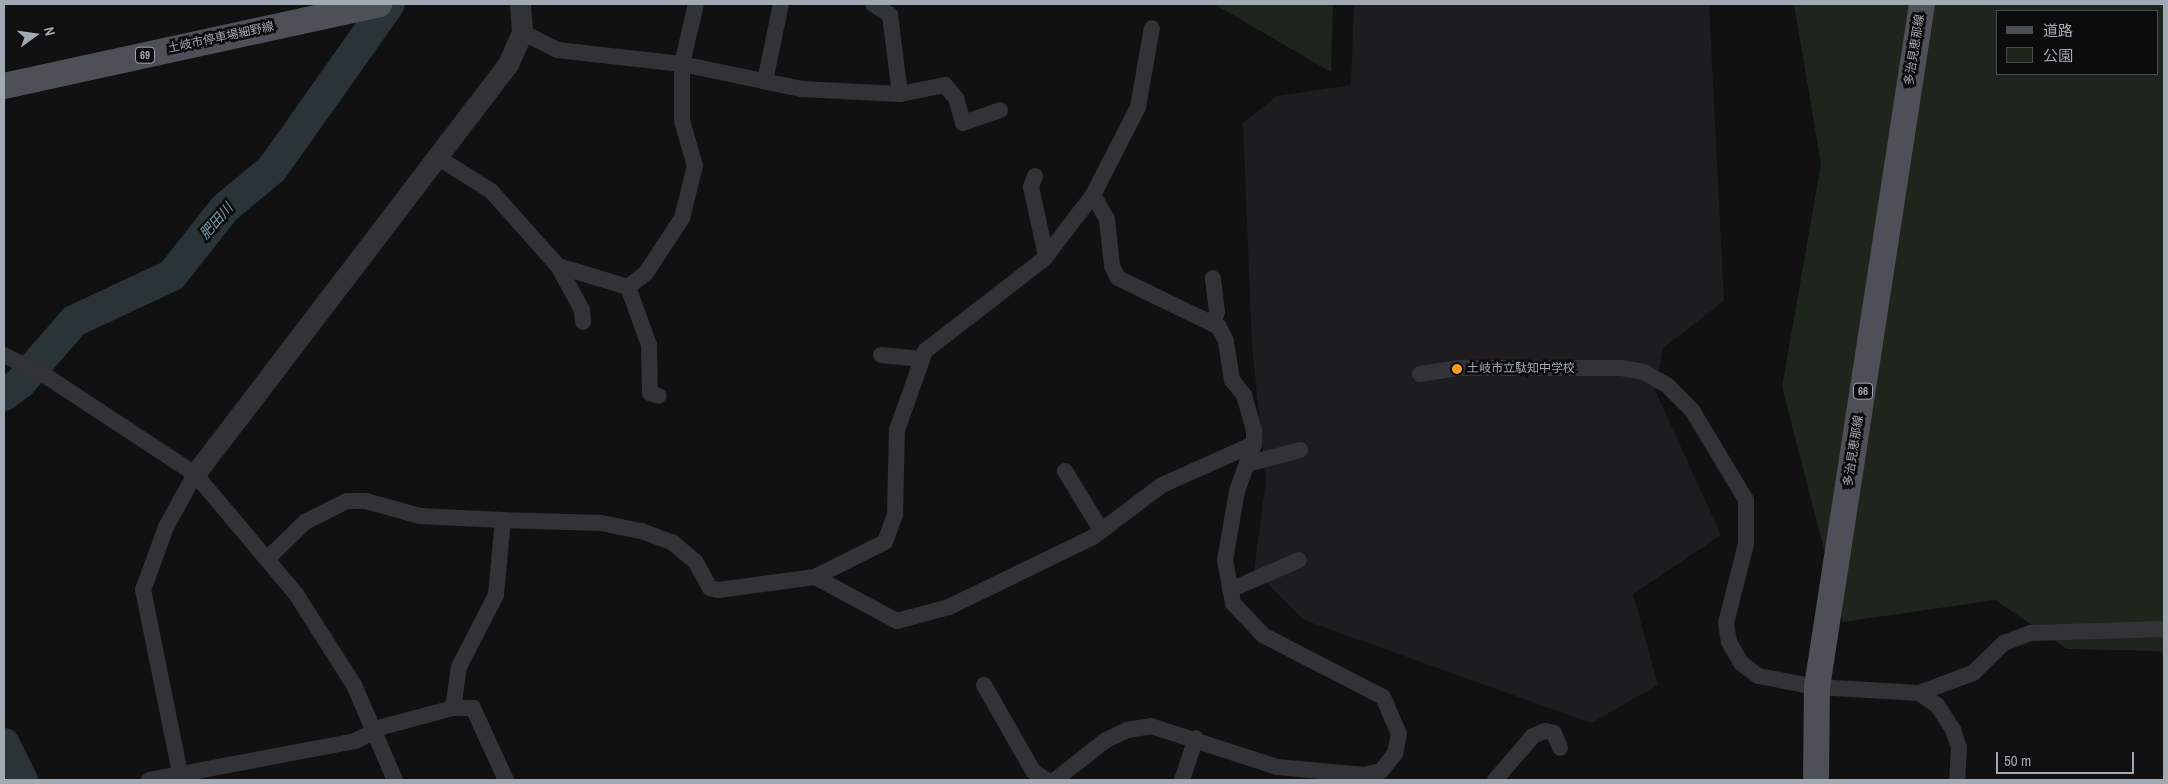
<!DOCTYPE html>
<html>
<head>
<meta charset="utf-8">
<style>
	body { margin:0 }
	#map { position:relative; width:2168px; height:784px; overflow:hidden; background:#111112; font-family:"Archivo Narrow","Noto Sans JP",sans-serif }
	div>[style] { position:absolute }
	.built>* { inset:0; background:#1d1d1f }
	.green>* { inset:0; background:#1d251d }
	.river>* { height:32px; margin:-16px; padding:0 16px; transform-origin:16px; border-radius:16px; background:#293338 }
	.minor>* { height:16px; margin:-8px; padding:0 8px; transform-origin:8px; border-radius:8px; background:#323337 }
	.tertiary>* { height:21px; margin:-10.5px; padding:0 10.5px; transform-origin:10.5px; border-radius:10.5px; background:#323337 }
	.primary>* { height:26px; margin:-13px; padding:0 13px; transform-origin:13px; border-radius:13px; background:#4d5056 }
	.dots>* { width:14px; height:14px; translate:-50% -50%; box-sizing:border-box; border:2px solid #0c0c0d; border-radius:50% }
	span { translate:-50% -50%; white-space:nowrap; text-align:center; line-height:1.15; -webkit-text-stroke:5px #0c0c0d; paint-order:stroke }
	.shield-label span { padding:1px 4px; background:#0c0c0d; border:1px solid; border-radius:4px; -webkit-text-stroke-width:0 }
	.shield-label { font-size:11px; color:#a1a9b3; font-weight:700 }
	.street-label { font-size:12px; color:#a1a9b3 }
	.poi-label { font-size:12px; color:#a1a9b3 }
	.left { translate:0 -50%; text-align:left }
	.water-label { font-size:14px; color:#769cb0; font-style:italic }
	.frame { position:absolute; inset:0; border:5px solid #a1a9b3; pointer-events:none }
	.legend { position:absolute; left:1996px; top:10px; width:162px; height:65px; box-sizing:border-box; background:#0c0c0d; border:1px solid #484b4f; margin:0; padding:6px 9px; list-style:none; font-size:15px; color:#a1a9b3 }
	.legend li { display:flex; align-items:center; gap:10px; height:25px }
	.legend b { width:25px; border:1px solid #484b4f }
	.north { position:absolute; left:10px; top:10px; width:50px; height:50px; -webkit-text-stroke:4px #0c0c0d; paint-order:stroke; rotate:76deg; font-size:14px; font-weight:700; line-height:20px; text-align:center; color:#a1a9b3 }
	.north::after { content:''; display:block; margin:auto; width:18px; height:22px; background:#a1a9b3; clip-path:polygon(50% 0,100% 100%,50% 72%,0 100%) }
	.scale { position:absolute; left:1996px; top:752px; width:138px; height:22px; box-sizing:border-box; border:2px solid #a1a9b3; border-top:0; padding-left:6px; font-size:15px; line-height:18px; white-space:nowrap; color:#a1a9b3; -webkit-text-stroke:4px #0c0c0d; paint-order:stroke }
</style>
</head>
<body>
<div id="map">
	<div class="built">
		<div style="clip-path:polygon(1354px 4px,1709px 4px,1724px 301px,1663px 348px,1655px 390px,1721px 535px,1633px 594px,1658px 685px,1591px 723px,1304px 620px,1254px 570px,1266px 481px,1252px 346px,1243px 123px,1277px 96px,1351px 85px)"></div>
	</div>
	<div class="green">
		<div style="clip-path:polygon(1214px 4px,1333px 4px,1331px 72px)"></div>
		<div style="clip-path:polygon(evenodd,1794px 4px,2164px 4px,2164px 656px,2160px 651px,2067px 649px,1995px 600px,1843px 622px,1782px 387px,1821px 164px,1794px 4px,1997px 11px,2157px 11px,2157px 74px,1997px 74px,1997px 11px)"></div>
	</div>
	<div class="river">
		<div style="left:4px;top:395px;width:20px;rotate:-37deg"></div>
		<div style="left:20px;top:383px;width:82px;rotate:-48.9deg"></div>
		<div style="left:74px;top:321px;width:108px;rotate:-25.1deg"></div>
		<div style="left:172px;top:275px;width:85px;rotate:-51.7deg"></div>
		<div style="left:225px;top:208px;width:61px;rotate:-39.7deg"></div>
		<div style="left:272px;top:169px;width:202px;rotate:-54.7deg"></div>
		<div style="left:4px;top:744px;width:40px;rotate:63.4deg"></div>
	</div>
	<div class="minor">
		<div style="left:522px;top:32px;width:39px;rotate:27deg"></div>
		<div style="left:557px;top:50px;width:126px;rotate:6.4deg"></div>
		<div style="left:682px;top:64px;width:123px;rotate:11.8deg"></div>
		<div style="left:802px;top:89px;width:98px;rotate:2.9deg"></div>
		<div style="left:900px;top:94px;width:80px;rotate:-97.2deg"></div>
		<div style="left:890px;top:15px;width:20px;rotate:-147deg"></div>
		<div style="left:765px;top:81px;width:79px;rotate:-78.3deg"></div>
		<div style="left:900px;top:94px;width:46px;rotate:-11.3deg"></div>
		<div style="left:945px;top:85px;width:17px;rotate:50deg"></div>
		<div style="left:956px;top:98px;width:26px;rotate:74deg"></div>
		<div style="left:963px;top:123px;width:39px;rotate:-19deg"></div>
		<div style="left:437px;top:157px;width:64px;rotate:32.2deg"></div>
		<div style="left:491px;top:191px;width:101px;rotate:48.2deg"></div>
		<div style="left:558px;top:266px;width:73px;rotate:16.7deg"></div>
		<div style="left:628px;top:287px;width:62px;rotate:70.1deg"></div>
		<div style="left:649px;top:345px;width:48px;rotate:88.8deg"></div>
		<div style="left:650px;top:393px;width:9px;rotate:18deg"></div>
		<div style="left:1035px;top:176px;width:12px;rotate:110deg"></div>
		<div style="left:1031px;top:187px;width:71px;rotate:77.7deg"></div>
		<div style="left:558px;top:266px;width:50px;rotate:61.4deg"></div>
		<div style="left:582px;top:310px;width:12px;rotate:85deg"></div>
		<div style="left:628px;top:287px;width:23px;rotate:-38deg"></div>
		<div style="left:646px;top:273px;width:66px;rotate:-56.8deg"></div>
		<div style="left:682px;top:218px;width:54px;rotate:-76deg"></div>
		<div style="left:695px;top:166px;width:47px;rotate:-106.1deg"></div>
		<div style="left:682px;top:121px;width:57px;rotate:-90deg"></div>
		<div style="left:682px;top:64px;width:62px;rotate:-76.9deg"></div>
		<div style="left:1213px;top:324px;width:13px;rotate:-72deg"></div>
		<div style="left:1217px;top:312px;width:34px;rotate:-97deg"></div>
		<div style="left:4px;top:355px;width:51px;rotate:27.1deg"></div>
		<div style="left:49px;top:378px;width:175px;rotate:33.3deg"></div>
		<div style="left:195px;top:474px;width:157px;rotate:49.9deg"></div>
		<div style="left:296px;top:594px;width:108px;rotate:57.5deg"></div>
		<div style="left:354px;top:685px;width:103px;rotate:66.7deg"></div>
		<div style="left:881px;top:355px;width:40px;rotate:5.7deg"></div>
		<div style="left:1420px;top:374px;width:38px;rotate:-9deg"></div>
		<div style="left:1458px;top:368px;width:163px"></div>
		<div style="left:1621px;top:368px;width:23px;rotate:10deg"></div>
		<div style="left:1644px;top:372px;width:28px;rotate:30deg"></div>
		<div style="left:1668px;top:386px;width:34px;rotate:45deg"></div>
		<div style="left:1692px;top:410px;width:105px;rotate:59deg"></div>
		<div style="left:1746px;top:500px;width:44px;rotate:90deg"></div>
		<div style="left:1746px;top:544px;width:81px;rotate:104.2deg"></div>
		<div style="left:1726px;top:623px;width:19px;rotate:81deg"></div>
		<div style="left:1729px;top:642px;width:24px;rotate:60deg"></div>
		<div style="left:1741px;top:663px;width:21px;rotate:37deg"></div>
		<div style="left:1758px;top:676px;width:60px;rotate:10.6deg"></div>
		<div style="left:1817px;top:687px;width:102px;rotate:3.4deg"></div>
		<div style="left:1919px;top:693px;width:22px;rotate:34deg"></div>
		<div style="left:1937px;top:705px;width:30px;rotate:57deg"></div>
		<div style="left:1953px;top:730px;width:18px;rotate:71deg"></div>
		<div style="left:1959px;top:747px;width:33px;rotate:93deg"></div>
		<div style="left:1247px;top:464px;width:55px;rotate:-14.8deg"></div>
		<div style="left:1065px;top:471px;width:69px;rotate:58.6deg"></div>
		<div style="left:267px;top:559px;width:53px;rotate:-44.2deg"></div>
		<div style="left:305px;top:522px;width:47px;rotate:-26.6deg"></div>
		<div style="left:347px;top:501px;width:19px"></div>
		<div style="left:366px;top:501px;width:56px;rotate:15.5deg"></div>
		<div style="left:420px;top:516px;width:83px;rotate:2.8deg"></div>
		<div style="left:815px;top:577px;width:93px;rotate:28.2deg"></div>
		<div style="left:897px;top:621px;width:54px;rotate:-15.1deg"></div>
		<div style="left:949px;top:607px;width:160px;rotate:-25.9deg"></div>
		<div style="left:1093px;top:537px;width:86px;rotate:-37deg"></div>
		<div style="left:1162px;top:485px;width:101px;rotate:-24deg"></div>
		<div style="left:1230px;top:590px;width:75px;rotate:-23.5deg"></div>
		<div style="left:984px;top:685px;width:99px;rotate:60.3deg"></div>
		<div style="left:1033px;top:771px;width:16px;rotate:35deg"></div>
		<div style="left:1919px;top:693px;width:58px;rotate:-20.3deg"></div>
		<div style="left:1973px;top:673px;width:43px;rotate:-44.1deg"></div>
		<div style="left:2004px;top:643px;width:28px;rotate:-21deg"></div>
		<div style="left:2030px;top:633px;width:134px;rotate:-1.7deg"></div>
		<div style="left:453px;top:708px;width:20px"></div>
		<div style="left:473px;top:708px;width:79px;rotate:65.4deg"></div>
		<div style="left:180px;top:773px;width:187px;rotate:-101.4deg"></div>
		<div style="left:143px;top:590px;width:67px;rotate:-69.9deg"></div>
		<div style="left:166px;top:527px;width:60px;rotate:-61.3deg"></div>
		<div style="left:149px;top:780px;width:210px;rotate:-10.7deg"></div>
		<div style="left:355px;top:741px;width:30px;rotate:-27deg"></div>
		<div style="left:382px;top:727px;width:73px;rotate:-15deg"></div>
		<div style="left:453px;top:708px;width:41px;rotate:-81.7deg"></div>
		<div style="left:459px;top:667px;width:81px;rotate:-62.8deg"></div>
		<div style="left:496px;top:595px;width:75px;rotate:-84.7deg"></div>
		<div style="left:503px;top:520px;width:98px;rotate:1.8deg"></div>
		<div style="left:601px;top:523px;width:41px;rotate:11.3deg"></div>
		<div style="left:641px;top:531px;width:33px;rotate:20deg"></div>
		<div style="left:672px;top:542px;width:30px;rotate:40deg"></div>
		<div style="left:695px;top:561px;width:31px;rotate:61deg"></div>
		<div style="left:710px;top:588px;width:8px;rotate:14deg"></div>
		<div style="left:718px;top:590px;width:98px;rotate:-7.6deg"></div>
		<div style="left:815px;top:577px;width:78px;rotate:-26.6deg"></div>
		<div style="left:885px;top:542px;width:29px;rotate:-70deg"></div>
		<div style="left:895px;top:515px;width:85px;rotate:-88.7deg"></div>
		<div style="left:897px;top:430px;width:84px;rotate:-70.5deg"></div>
		<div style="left:925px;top:351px;width:150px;rotate:-37.7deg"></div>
		<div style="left:1044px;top:259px;width:81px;rotate:-52.6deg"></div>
		<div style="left:1093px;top:195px;width:99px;rotate:-62.9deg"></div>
		<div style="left:1138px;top:107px;width:80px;rotate:-80deg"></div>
		<div style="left:1055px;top:780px;width:65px;rotate:-38.1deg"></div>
		<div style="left:1106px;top:740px;width:23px;rotate:-25deg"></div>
		<div style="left:1127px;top:730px;width:24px;rotate:-9deg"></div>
		<div style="left:1151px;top:726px;width:133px;rotate:18deg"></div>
		<div style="left:1277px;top:767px;width:88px;rotate:5.2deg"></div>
		<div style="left:1365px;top:775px;width:16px;rotate:-14deg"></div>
		<div style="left:1381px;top:771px;width:22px;rotate:-51deg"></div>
		<div style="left:1395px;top:754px;width:20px;rotate:-79deg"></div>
		<div style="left:1399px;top:734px;width:40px;rotate:-113.4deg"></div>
		<div style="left:1383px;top:697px;width:135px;rotate:-152.7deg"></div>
		<div style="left:1263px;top:635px;width:44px;rotate:-133.2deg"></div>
		<div style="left:1233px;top:603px;width:44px;rotate:-100.5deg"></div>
		<div style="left:1225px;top:560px;width:70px;rotate:-80.1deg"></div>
		<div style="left:1237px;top:491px;width:50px;rotate:-70.1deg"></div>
		<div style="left:1254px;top:444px;width:14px;rotate:-90deg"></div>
		<div style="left:1254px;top:430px;width:36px;rotate:-106deg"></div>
		<div style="left:1244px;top:395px;width:19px;rotate:-129deg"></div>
		<div style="left:1232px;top:380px;width:39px;rotate:-99deg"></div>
		<div style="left:1226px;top:341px;width:16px;rotate:-117deg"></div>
		<div style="left:1219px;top:327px;width:112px;rotate:-154.1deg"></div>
		<div style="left:1118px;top:278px;width:13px;rotate:-117deg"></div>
		<div style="left:1112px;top:266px;width:47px;rotate:-96.1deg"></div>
		<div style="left:1107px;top:219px;width:28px;rotate:-120deg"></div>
		<div style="left:1182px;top:780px;width:44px;rotate:-71.6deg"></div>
		<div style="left:1495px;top:780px;width:58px;rotate:-49.2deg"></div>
		<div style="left:1533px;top:736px;width:13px;rotate:-23deg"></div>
		<div style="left:1545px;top:731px;width:9px;rotate:13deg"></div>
		<div style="left:1554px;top:733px;width:16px;rotate:68deg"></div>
	</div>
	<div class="tertiary">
		<div style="left:195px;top:474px;width:516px;rotate:-52.64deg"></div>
		<div style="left:508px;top:64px;width:35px;rotate:-66deg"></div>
		<div style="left:522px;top:32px;width:28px;rotate:-94deg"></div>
	</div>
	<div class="primary">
		<div style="left:4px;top:86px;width:384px;rotate:-12.3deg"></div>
		<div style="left:1816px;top:780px;width:93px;rotate:-89.4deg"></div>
		<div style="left:1817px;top:687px;width:691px;rotate:-81.26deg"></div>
	</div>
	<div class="dots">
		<div style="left:1457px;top:369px;background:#f79924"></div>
	</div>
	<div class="shield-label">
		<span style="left:145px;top:55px">69</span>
		<span style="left:1863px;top:391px">66</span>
	</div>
	<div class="street-label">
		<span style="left:221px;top:38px;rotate:-12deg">土岐市停車場細野線</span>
		<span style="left:1915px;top:50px;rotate:-81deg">多治見恵那線</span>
		<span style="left:1854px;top:451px;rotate:-81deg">多治見恵那線</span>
	</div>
	<div class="poi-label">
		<span class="left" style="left:1467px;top:369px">土岐市立駄知中学校</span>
	</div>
	<div class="water-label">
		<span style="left:216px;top:221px;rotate:-49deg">肥田川</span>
	</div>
	<div class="frame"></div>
	<ul class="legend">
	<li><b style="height:6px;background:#4d5056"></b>道路</li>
	<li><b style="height:14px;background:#1d251d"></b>公園</li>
	</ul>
	<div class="north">N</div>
	<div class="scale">50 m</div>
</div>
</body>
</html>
